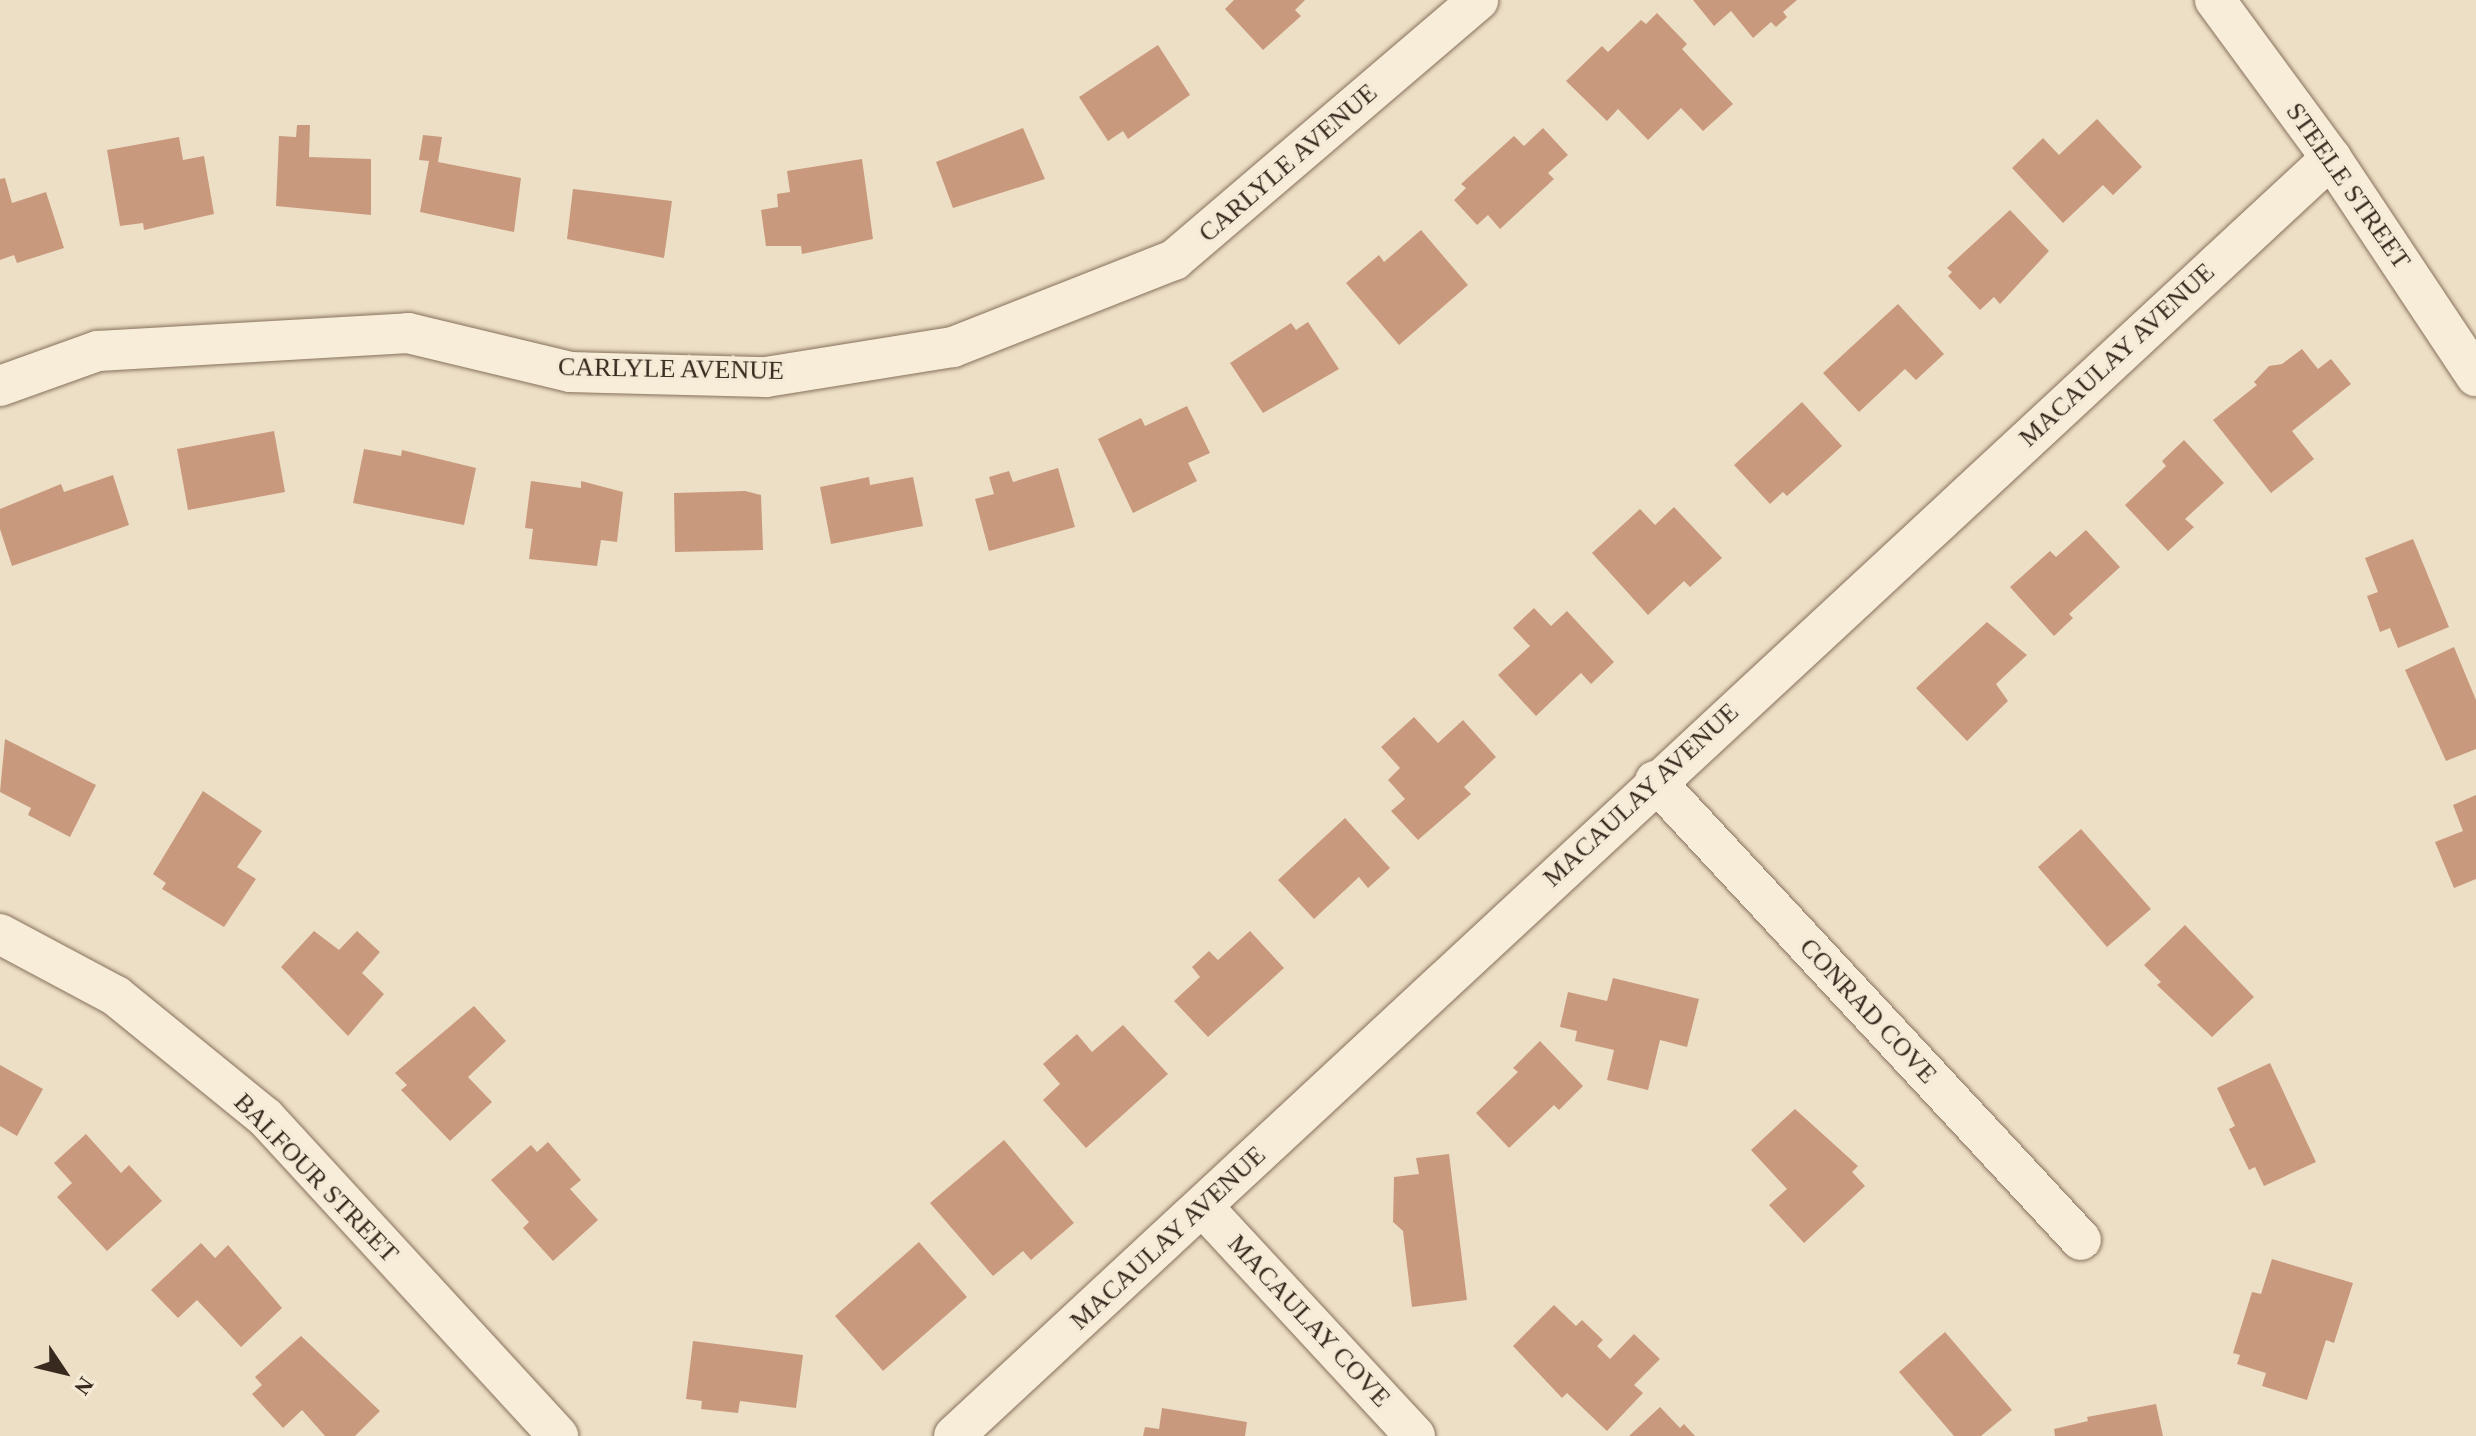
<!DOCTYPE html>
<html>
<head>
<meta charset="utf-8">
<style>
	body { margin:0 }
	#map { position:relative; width:2476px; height:1436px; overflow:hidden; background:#eddfc6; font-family:Georgia,serif }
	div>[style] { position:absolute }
	.building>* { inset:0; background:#c9997d }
	.roads { filter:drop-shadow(0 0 2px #87715c) drop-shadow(0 0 2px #87715c) }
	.minor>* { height:40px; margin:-20px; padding:0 20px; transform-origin:20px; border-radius:20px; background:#f8edd9 }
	span { translate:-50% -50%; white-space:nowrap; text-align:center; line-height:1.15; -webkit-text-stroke:6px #f4ead5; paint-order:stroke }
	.street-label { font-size:26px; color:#382a1f }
	.north { position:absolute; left:24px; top:1332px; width:80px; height:80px; -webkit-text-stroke:6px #f4ead5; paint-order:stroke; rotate:125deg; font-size:22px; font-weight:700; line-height:32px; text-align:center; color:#382a1f }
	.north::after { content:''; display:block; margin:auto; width:28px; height:36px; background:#382a1f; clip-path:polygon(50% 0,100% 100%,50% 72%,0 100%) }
</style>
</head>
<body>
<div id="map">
	<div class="building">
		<div style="clip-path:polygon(1234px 0,1305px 0,1295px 10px,1301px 16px,1263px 50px,1225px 9px)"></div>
		<div style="clip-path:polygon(1693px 0,1797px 0,1783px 12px,1787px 17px,1776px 27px,1771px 22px,1753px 38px,1731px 11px,1714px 26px)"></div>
		<div style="clip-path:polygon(1657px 13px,1687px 44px,1682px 49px,1733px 104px,1703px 131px,1681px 108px,1648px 140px,1618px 109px,1607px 121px,1566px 81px,1602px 46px,1608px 52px,1641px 20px,1646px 24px)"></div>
		<div style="clip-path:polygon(1158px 45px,1190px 95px,1128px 139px,1123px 131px,1108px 141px,1079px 97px)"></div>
		<div style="clip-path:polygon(2097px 119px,2142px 167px,2113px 195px,2103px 185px,2063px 223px,2012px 168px,2043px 138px,2059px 155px)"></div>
		<div style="clip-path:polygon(297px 125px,310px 125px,309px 157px,371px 159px,371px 215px,276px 206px,279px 136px,296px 137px)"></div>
		<div style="clip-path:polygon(1023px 128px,1045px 179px,953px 208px,936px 162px)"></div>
		<div style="clip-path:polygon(1543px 128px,1568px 155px,1548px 173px,1554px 179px,1500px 229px,1488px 215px,1477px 225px,1454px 200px,1466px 188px,1461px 184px,1514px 136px,1524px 146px)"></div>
		<div style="clip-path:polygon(423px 135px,442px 137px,438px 162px,521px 178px,514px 232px,420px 212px,429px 161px,419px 160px)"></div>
		<div style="clip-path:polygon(179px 137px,183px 160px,204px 156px,214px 214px,144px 230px,143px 223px,120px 226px,107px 150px)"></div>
		<div style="clip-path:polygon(862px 159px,873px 239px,802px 254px,801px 246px,766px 246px,761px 210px,778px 207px,777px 194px,790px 192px,787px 171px)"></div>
		<div style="clip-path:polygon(5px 178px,12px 203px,46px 192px,64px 248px,17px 263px,14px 255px,0 260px,0 179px)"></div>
		<div style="clip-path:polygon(573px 189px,672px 201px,664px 258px,567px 239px)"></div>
		<div style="clip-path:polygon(2010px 210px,2049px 251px,2000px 304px,1994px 297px,1980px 310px,1948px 276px,1952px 272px,1947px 268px)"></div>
		<div style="clip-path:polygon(1421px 230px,1468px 285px,1399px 345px,1346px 283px,1379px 255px,1384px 262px)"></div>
		<div style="clip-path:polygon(1898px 304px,1944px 354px,1916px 380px,1905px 369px,1859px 412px,1823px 373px)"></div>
		<div style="clip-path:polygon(1308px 322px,1339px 369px,1263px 413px,1230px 363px,1291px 323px,1296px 330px)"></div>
		<div style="clip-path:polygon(2302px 349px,2318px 369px,2331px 359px,2351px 384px,2292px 431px,2314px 459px,2271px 493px,2213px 420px,2257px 385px,2254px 382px,2269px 366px,2282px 364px)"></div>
		<div style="clip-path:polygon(1802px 402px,1842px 446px,1787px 496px,1783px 492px,1770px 504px,1734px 465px)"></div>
		<div style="clip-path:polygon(1187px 406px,1210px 453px,1188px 463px,1197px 481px,1133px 513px,1098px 439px,1141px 418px,1145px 426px)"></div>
		<div style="clip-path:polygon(274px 431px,285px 492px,188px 510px,177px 449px)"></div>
		<div style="clip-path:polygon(2184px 440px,2224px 483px,2185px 519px,2194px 527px,2168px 551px,2125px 505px,2166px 466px,2162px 461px)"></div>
		<div style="clip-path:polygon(364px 449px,401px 456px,402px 450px,476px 468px,464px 525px,353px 503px)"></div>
		<div style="clip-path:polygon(1058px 468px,1075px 527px,989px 551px,975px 499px,994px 494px,989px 477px,1009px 471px,1013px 482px)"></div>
		<div style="clip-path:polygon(113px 475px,129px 525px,12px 566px,0 529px,0 509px,61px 484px,64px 492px)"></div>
		<div style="clip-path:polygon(869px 477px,870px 485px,913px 477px,923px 526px,831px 544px,820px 487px)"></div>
		<div style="clip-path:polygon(531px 481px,581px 488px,581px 481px,623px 492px,617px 542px,601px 540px,597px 566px,529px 559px,533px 529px,525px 528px)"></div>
		<div style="clip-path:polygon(745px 491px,761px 495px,763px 550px,675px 552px,674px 493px)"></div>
		<div style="clip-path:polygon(1674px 507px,1722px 558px,1690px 587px,1684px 581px,1648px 615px,1592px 553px,1640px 509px,1655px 525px)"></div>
		<div style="clip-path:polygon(2086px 530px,2120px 567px,2069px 614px,2073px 618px,2054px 636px,2010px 587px,2050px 551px,2056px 557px)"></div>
		<div style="clip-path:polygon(2413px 539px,2449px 627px,2398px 648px,2390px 628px,2380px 632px,2367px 596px,2378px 592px,2365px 558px)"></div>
		<div style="clip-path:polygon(1534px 608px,1551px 626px,1567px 611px,1614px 662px,1591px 684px,1581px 673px,1536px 716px,1498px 675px,1530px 646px,1513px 628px)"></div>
		<div style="clip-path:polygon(1987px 622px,2027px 655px,1996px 684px,2008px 701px,1967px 741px,1916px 688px)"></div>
		<div style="clip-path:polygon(2454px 647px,2476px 700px,2476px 749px,2446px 761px,2405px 670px)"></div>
		<div style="clip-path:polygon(1414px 717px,1438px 743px,1463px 720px,1496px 757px,1464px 787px,1471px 794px,1418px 840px,1391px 811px,1405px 799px,1388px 780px,1400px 768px,1381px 747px)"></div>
		<div style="clip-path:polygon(5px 739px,96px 785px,70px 837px,28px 815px,31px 808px,0 792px)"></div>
		<div style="clip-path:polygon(203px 791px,262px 831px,237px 867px,256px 879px,224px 927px,162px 889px,166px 883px,153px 874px)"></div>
		<div style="clip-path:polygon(2476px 795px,2476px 879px,2454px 888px,2435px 842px,2463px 831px,2453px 805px)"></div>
		<div style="clip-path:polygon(1345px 818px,1390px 868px,1368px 888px,1359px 877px,1314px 919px,1278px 880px)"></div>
		<div style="clip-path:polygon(2081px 829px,2151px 909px,2107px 947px,2038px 867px)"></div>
		<div style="clip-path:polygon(2185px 925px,2254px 997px,2212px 1037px,2157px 985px,2161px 982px,2144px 965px)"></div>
		<div style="clip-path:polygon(314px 931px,339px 950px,357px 931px,380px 952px,362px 973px,384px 994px,348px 1036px,281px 967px)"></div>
		<div style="clip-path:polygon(1250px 931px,1284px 968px,1208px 1037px,1174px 1001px,1200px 977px,1192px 967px,1209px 951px,1218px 960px)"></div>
		<div style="clip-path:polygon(1613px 978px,1699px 999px,1687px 1047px,1660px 1040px,1648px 1090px,1607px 1080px,1614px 1050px,1575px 1041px,1577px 1031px,1560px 1027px,1568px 992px,1607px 1001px)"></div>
		<div style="clip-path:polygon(474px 1006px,506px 1041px,468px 1077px,492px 1102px,450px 1141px,401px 1090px,407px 1085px,395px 1073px)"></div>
		<div style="clip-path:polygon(1123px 1025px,1168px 1074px,1086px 1148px,1043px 1100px,1060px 1084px,1043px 1064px,1077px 1034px,1092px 1052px)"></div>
		<div style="clip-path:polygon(1540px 1041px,1583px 1086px,1559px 1110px,1554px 1105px,1509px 1148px,1476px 1113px,1518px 1072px,1513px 1068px)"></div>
		<div style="clip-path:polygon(2270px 1063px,2316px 1162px,2264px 1186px,2255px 1167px,2249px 1170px,2229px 1129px,2235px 1126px,2217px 1088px)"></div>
		<div style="clip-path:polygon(0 1065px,43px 1089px,17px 1136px,0 1126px)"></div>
		<div style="clip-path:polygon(1795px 1109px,1858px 1166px,1852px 1172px,1865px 1186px,1804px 1243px,1769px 1205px,1787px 1189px,1751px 1150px)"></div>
		<div style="clip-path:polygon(86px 1134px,121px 1173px,129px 1165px,162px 1201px,107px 1251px,57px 1197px,72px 1183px,54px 1163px)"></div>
		<div style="clip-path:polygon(1004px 1140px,1074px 1223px,1031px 1260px,1023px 1251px,993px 1276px,930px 1203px)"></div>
		<div style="clip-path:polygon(548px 1142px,581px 1180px,570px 1189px,598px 1220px,553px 1261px,523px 1228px,529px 1222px,491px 1180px,531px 1145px,537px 1152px)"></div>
		<div style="clip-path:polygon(1449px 1154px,1467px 1300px,1412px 1307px,1403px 1231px,1393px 1222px,1394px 1177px,1419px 1174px,1416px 1158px)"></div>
		<div style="clip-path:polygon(919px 1242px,967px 1297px,883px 1371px,835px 1316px)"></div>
		<div style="clip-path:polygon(201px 1243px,215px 1258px,228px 1245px,282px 1308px,241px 1347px,197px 1300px,178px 1318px,151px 1290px)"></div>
		<div style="clip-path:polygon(2272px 1259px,2353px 1283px,2334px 1343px,2326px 1340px,2307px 1400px,2262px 1386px,2266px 1373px,2237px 1364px,2240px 1355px,2233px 1353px,2252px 1292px,2261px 1294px)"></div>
		<div style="clip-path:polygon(1554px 1305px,1576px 1326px,1582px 1320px,1603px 1340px,1597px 1346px,1610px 1359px,1634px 1334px,1660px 1359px,1634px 1385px,1643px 1393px,1607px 1431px,1567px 1393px,1562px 1398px,1513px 1346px)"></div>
		<div style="clip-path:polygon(1945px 1332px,2012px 1410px,1981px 1436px,1954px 1436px,1899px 1372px)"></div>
		<div style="clip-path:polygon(301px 1336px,380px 1411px,355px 1436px,325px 1436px,302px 1410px,283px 1428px,252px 1394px,262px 1385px,255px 1377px)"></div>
		<div style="clip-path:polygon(693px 1341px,803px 1355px,796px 1408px,740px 1401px,738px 1413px,701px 1409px,702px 1401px,686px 1399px)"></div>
		<div style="clip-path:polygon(2156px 1404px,2163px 1436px,2055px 1436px,2054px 1429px,2088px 1421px,2087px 1417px)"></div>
		<div style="clip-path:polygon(1660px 1407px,1680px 1428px,1684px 1424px,1695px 1436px,1629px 1436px)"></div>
		<div style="clip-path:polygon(1162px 1408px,1247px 1422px,1245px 1436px,1143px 1436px,1145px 1427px,1159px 1429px)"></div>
	</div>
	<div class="roads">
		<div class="minor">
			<div style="left:2215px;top:0;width:196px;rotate:53.7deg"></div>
			<div style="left:2331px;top:158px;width:262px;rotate:56.4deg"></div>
			<div style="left:0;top:386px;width:104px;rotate:-19.7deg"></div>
			<div style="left:98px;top:351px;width:311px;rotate:-3.3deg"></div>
			<div style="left:408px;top:333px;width:167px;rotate:13.5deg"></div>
			<div style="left:570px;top:372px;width:196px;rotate:1.5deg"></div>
			<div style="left:766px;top:377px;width:189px;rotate:-9.1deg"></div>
			<div style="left:953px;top:347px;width:238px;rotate:-21.5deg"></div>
			<div style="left:1174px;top:260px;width:400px;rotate:-40.5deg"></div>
			<div style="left:1655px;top:781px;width:626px;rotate:47.14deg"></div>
			<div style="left:0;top:934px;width:132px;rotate:28.1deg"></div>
			<div style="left:116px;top:996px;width:192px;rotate:39.1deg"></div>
			<div style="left:265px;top:1117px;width:433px;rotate:47.4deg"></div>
			<div style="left:1203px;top:1207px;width:312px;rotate:47.2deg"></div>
			<div style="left:954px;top:1436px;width:1879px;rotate:-42.86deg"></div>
		</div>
	</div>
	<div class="street-label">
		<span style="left:1288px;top:163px;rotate:-41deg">CARLYLE AVENUE</span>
		<span style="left:2348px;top:186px;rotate:55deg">STEELE STREET</span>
		<span style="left:2117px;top:355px;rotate:-43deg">MACAULAY AVENUE</span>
		<span style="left:671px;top:369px;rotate:1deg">CARLYLE AVENUE</span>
		<span style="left:1641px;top:795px;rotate:-43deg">MACAULAY AVENUE</span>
		<span style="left:1868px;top:1011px;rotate:47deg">CONRAD COVE</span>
		<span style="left:316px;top:1178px;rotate:46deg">BALFOUR STREET</span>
		<span style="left:1168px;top:1238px;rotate:-43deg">MACAULAY AVENUE</span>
		<span style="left:1309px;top:1321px;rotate:47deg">MACAULAY COVE</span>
	</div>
	<div class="north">N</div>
</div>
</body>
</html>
